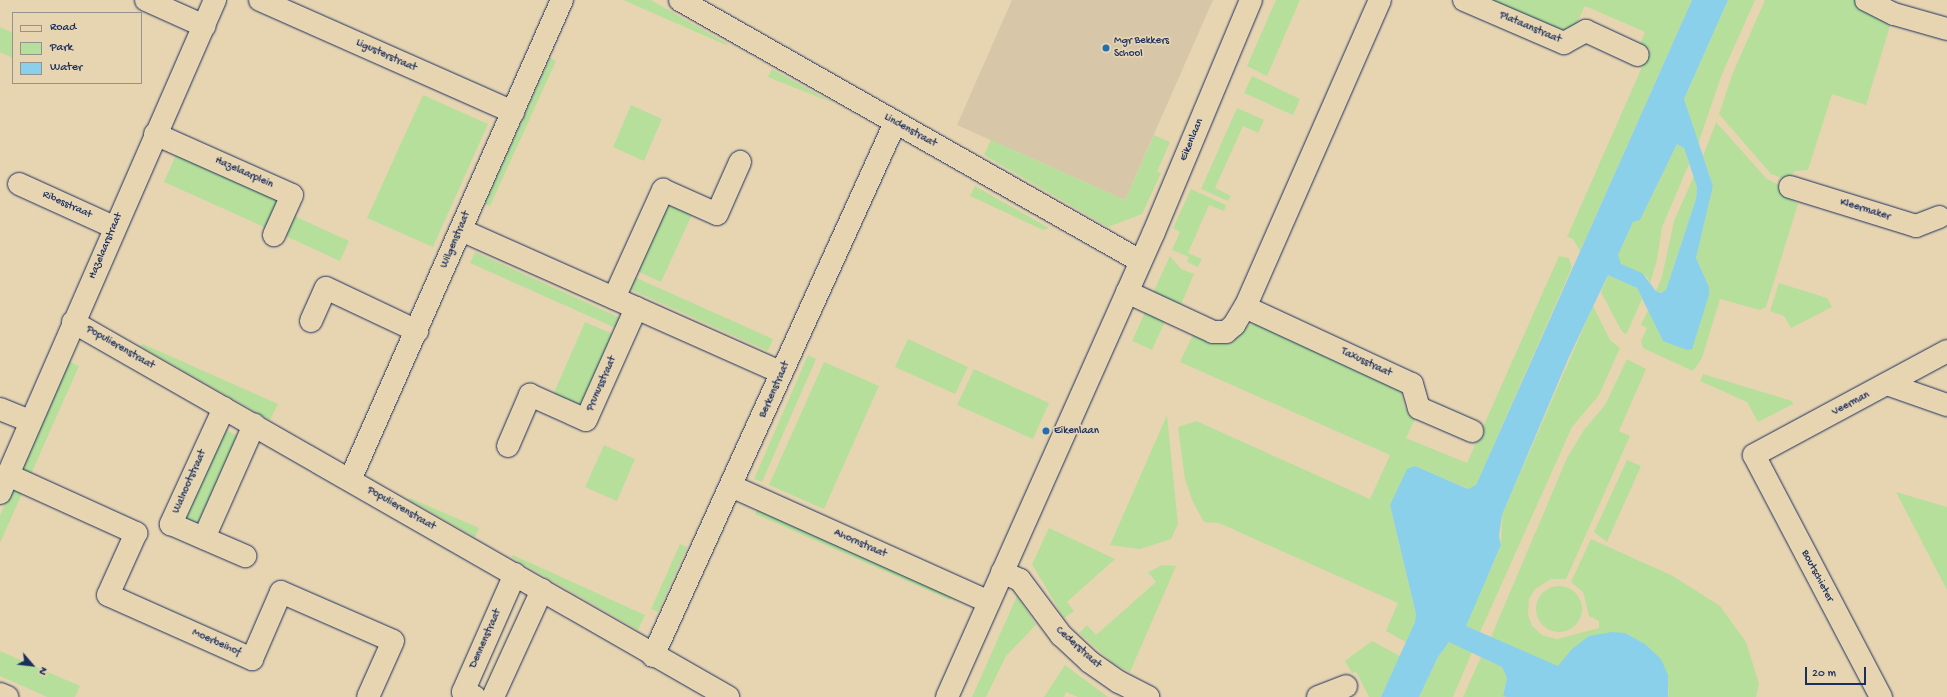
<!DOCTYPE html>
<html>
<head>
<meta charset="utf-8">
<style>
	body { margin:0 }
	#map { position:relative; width:1947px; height:697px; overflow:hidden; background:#e7d5b2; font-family:"Gochi Hand",sans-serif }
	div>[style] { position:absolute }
	.built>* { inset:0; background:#d7c6a7 }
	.green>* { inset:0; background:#b6df9b }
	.round { border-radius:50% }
	.water>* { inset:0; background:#8ad0eb }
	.roads { filter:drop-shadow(0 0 1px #1b2f5e) drop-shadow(0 0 1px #1b2f5e) }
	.street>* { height:22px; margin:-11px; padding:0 11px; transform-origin:11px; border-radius:11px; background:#e7d5b2 }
	.dots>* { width:11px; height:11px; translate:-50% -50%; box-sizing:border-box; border:2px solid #e7d5b2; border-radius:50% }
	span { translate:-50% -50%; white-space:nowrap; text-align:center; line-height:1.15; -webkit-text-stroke:3.5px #e7d5b2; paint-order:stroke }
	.street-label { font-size:11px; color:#1b2f5e }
	.poi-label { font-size:11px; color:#1b2f5e }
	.left { translate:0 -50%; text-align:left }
	.legend { position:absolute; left:12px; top:12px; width:130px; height:72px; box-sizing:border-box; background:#e7d5b2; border:1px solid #959390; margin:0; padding:5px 7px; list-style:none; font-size:12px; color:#1b2f5e }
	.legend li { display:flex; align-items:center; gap:8px; height:20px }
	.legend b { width:20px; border:1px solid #959390 }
	.north { position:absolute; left:12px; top:645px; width:40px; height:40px; -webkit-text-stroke:3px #e7d5b2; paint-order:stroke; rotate:118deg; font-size:11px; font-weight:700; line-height:16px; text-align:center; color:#1b2f5e }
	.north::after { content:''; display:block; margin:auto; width:14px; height:18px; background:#1b2f5e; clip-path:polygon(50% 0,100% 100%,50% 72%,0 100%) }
	.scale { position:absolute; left:1805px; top:667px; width:61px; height:18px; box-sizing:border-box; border:2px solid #1b2f5e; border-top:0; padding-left:5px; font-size:12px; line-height:14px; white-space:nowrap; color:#1b2f5e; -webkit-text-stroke:3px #e7d5b2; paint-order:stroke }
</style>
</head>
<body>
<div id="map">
	<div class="built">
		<div style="clip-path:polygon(1012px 0,1213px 0,1125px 200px,957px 125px)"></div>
	</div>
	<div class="green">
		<div style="clip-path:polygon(623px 0,651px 0,728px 44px,726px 45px)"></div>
		<div style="clip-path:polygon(1276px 0,1300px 0,1267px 76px,1247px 66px)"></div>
		<div style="clip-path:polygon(1481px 0,1692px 0,1580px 251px,1573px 239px,1567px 237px,1650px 49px,1640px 44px,1645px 32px,1585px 6px,1575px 27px,1567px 33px)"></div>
		<div style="clip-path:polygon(1728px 0,1755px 0,1722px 74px,1698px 144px,1684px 99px)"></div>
		<div style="clip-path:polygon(1765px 0,1859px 0,1890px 26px,1866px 105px,1832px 94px,1808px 170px,1795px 171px,1786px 180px,1771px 174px,1719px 114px,1732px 75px)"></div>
		<div style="clip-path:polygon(0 27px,13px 33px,13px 58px,0 52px)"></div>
		<div style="clip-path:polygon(550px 58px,556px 61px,490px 206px,485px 204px)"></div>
		<div style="clip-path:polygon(772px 69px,833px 103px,768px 77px)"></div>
		<div style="clip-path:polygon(1252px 76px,1300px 99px,1293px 115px,1244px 93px)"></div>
		<div style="clip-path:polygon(423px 95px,488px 124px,433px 247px,367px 218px)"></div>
		<div style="clip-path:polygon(631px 105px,662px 119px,644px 161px,613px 147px)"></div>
		<div style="clip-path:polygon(1237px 108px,1264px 120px,1258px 133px,1243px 126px,1215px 188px,1231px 196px,1228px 201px,1201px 189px)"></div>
		<div style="clip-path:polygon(1716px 122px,1767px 179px,1785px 188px,1788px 197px,1798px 204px,1766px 307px,1760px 310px,1720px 299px,1702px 358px,1693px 371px,1643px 348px,1641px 341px,1647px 328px,1641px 325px,1648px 310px,1663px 341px,1709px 287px,1696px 258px,1713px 186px,1703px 156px)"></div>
		<div style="clip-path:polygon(1154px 135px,1170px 142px,1157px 172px,1161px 173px,1142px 214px,1108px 227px,984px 155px,991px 140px,1125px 200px)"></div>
		<div style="clip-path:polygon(1677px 144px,1684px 148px,1689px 164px,1662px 227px,1657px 260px,1650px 283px,1647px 277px,1621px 264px,1618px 261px,1618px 255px,1633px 222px,1640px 220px)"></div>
		<div style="clip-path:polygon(179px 148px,288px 197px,273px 231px,164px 182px)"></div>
		<div style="clip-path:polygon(1694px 176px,1697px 187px,1696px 199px,1666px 290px,1664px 293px,1656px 291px,1662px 277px,1674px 221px)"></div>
		<div style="clip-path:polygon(975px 186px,1049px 228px,1043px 230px,970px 196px)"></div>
		<div style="clip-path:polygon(1191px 189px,1226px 205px,1224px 211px,1209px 205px,1188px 253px,1202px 259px,1198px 267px,1187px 262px,1189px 257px,1172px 250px,1180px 232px,1173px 228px)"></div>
		<div style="clip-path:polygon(663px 203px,695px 208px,661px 282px,633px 269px)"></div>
		<div style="clip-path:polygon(290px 214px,349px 241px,340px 261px,281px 234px)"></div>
		<div style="clip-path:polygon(475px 252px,623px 319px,618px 329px,470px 263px)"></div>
		<div style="clip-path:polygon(1170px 256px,1181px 269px,1194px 274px,1180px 307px,1152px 295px)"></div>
		<div style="clip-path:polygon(1559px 256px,1569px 258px,1572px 267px,1476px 485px,1469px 489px,1415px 466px,1407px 470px,1390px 505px,1416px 614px,1415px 622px,1406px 642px,1386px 631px,1398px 603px,1219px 523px,1204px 522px,1193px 502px,1185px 479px,1178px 427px,1196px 421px,1370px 499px,1390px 455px,1180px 362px,1195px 331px,1225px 344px,1232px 343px,1244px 328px,1252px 324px,1261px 323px,1401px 391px,1404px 405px,1407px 411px,1416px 417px,1406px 438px,1467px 463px)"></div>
		<div style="clip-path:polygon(630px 275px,773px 339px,768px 351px,625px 287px)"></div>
		<div style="clip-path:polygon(1608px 275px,1637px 288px,1642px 299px,1626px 335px,1621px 330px,1601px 292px)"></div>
		<div style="clip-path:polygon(1779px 283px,1827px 298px,1832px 307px,1791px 328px,1784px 316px,1770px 311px)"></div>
		<div style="clip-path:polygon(1593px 306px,1610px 340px,1620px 348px,1599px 395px,1572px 427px,1480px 632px,1465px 626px,1501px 546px,1502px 515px)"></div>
		<div style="clip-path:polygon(1146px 310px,1166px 319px,1152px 350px,1132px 341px)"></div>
		<div style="clip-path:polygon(585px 322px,615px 335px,585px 402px,572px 406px,552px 397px)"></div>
		<div style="clip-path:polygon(908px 339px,968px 367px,955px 394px,895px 367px)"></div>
		<div style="clip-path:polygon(143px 344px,278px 404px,270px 420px,140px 346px)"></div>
		<div style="clip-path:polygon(808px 355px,816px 359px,762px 482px,754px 479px)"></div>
		<div style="clip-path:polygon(1627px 359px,1646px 369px,1619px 431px,1630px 436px,1566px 579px,1551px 579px,1535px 589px,1529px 599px,1528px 615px,1532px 626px,1542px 635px,1557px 639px,1599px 628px,1599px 621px,1589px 616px,1583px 592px,1571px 582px,1591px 539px,1673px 576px,1720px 606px,1746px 642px,1759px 684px,1756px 697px,1668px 697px,1669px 689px,1572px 649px,1558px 667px,1491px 637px,1567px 458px,1584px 430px,1605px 405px)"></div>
		<div style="clip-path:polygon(68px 361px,79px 366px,31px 474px,20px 469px)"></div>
		<div style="clip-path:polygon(824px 362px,879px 386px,824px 509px,769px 485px)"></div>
		<div style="clip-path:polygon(974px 369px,1049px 403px,1033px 439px,957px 405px)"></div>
		<div style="clip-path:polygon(1703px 374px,1792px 401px,1793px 404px,1758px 422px,1747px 402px,1700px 381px)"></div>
		<div style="clip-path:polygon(1167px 415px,1178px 524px,1171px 539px,1140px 549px,1110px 545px)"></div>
		<div style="clip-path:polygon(222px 427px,245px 441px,205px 532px,179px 520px)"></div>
		<div style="clip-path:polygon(604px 445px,635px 459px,617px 501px,585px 487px)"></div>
		<div style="clip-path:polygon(1627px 460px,1641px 466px,1607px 542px,1594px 532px)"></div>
		<div style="clip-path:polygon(14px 484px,24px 489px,0 543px,0 515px)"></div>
		<div style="clip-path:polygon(1896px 492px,1947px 507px,1947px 590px)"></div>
		<div style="clip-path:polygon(410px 498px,479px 528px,475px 537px,408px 499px)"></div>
		<div style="clip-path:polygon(758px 508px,953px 594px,950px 600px,755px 514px)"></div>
		<div style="clip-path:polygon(1049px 528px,1115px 559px,1067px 602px,1074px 611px,1064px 618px,1032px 564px)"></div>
		<div style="clip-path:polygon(680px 544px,687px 547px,658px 612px,651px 609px)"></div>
		<div style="clip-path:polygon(513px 555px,645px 615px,638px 630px,511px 557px)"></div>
		<div style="clip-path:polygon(1162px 565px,1176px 566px,1130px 672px,1113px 663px,1079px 633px,1087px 625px,1096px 635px,1156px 582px,1148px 572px)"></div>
		<div class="round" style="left:1536px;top:586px;width:46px;height:46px"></div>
		<div style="clip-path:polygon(1017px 596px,1036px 625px,1006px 656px,986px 697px,972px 697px)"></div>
		<div style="clip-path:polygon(1372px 641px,1400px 656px,1381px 697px,1369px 697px,1356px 672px,1352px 673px,1345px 661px)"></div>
		<div style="clip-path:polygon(1449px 642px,1472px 652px,1453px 697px,1419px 697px,1438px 657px)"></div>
		<div style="clip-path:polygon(0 651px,80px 686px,75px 697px,47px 697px,0 676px)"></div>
		<div style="clip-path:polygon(1481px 657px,1502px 667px,1507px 678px,1503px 695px,1507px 697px,1463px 697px)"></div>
		<div style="clip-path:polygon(1065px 665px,1108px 697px,1078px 697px,1066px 692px,1064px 697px,1044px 697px)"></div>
	</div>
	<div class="water">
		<div style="clip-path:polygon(evenodd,1692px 0,1728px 0,1684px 99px,1713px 186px,1696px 258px,1709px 287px,1709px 295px,1692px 349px,1687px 350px,1663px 341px,1637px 288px,1608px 275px,1569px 357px,1502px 515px,1499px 536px,1501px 545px,1466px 626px,1558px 666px,1572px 649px,1589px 636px,1612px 632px,1625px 633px,1645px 644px,1661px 659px,1668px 675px,1668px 697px,1507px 697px,1503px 696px,1507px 678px,1502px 667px,1449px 642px,1438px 657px,1419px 697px,1381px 697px,1415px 622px,1416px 614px,1390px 505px,1407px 469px,1415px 466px,1468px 489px,1476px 485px,1692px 0,1677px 144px,1684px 148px,1697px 187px,1696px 199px,1666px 290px,1661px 293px,1656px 291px,1642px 273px,1621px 264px,1618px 255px,1633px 222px,1640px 220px,1677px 144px)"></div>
	</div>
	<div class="roads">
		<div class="street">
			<div style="left:146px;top:0;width:64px;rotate:24.1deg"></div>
			<div style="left:260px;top:0;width:277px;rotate:23.9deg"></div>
			<div style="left:680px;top:0;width:529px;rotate:29.57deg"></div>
			<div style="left:1380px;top:0;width:335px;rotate:113.7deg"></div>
			<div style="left:1245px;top:307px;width:184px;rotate:24.8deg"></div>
			<div style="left:1412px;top:384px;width:25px;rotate:74deg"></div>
			<div style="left:1419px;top:408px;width:58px;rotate:23.5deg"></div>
			<div style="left:1464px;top:0;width:109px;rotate:23.3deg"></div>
			<div style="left:1564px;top:43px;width:25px;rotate:-29deg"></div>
			<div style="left:1586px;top:31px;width:57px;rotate:24.8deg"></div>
			<div style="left:1866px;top:0;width:31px;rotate:27deg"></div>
			<div style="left:1894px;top:14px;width:55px;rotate:15.8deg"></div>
			<div style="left:155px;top:134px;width:150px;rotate:24deg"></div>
			<div style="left:292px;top:195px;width:44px;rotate:114.2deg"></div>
			<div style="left:19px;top:184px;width:104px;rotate:24.4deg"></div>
			<div style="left:1790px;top:187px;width:132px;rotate:17.2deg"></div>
			<div style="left:1916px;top:226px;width:25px;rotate:-21deg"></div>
			<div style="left:461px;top:230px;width:351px;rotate:24deg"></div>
			<div style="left:1127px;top:292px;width:95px;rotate:24.9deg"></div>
			<div style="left:1213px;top:332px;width:13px"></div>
			<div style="left:1226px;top:332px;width:11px;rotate:-41deg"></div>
			<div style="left:1234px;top:325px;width:21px;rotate:-59deg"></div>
			<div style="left:614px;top:298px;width:119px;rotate:-65.6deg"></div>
			<div style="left:663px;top:190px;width:59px;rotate:24deg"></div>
			<div style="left:717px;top:214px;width:57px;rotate:-66.1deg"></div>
			<div style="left:311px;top:321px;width:36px;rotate:-66deg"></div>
			<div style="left:326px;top:288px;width:101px;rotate:25.3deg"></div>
			<div style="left:73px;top:322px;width:755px;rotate:29.79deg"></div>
			<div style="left:1887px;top:384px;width:64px;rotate:19.3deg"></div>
			<div style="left:224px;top:408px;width:128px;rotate:114.6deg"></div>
			<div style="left:171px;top:524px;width:81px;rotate:23.4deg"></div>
			<div style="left:0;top:409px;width:31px;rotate:22deg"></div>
			<div style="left:508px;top:446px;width:56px;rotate:-66.7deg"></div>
			<div style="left:530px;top:395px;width:61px;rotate:24.1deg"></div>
			<div style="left:586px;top:420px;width:123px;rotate:-65.9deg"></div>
			<div style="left:8px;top:475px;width:141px;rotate:24.4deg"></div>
			<div style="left:136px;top:533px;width:68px;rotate:114.3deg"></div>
			<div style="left:108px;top:595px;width:158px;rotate:24deg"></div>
			<div style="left:252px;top:659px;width:73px;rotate:-66.6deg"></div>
			<div style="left:281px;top:592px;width:122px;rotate:23.6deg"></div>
			<div style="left:393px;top:641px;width:61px;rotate:114.1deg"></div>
			<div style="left:350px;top:480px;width:525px;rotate:-66.17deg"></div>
			<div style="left:731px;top:486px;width:283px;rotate:24.2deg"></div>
			<div style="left:0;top:493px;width:538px;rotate:-66.44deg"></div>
			<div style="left:204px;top:538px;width:124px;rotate:-66.1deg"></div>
			<div style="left:1002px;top:572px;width:20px;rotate:24deg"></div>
			<div style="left:1020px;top:580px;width:69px;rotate:53.3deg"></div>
			<div style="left:1061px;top:635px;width:40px;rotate:43deg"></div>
			<div style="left:1090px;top:662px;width:35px;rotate:35deg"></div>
			<div style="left:1119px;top:682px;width:33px;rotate:27deg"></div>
			<div style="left:653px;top:656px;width:585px;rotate:-65.58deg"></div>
			<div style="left:0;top:694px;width:8px;rotate:23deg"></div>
			<div style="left:475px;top:697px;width:13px;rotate:-157deg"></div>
			<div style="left:463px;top:692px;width:129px;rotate:-66.2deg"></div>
			<div style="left:493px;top:697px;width:118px;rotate:-65.4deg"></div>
			<div style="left:947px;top:697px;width:509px;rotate:-66deg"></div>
			<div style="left:1154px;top:232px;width:251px;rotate:-67.3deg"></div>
			<div style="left:1318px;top:697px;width:30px;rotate:-21deg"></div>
			<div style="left:1881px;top:697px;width:273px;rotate:-117.7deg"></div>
			<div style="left:1754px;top:455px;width:219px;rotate:-28.3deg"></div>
		</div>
	</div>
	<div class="dots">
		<div style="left:1106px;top:48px;background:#1f6fb2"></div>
		<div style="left:1046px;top:431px;background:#1f6fb2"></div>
	</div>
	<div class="street-label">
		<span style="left:1530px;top:28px;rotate:23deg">Plataanstraat</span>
		<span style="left:386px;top:56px;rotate:24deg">Ligusterstraat</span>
		<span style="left:910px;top:131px;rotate:29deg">Lindenstraat</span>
		<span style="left:1192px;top:140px;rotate:-67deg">Eikenlaan</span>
		<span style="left:244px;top:173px;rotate:24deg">Hazelaarplein</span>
		<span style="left:67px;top:205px;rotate:24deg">Ribesstraat</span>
		<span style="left:1865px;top:210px;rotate:17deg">Kleermaker</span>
		<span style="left:456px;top:240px;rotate:-67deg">Wilgenstraat</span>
		<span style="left:106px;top:246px;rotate:-67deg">Hazelaarstraat</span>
		<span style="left:120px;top:348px;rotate:30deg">Populierenstraat</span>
		<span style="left:1366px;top:363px;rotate:25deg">Taxusstraat</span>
		<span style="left:602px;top:384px;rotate:-66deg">Prunusstraat</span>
		<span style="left:775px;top:390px;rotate:-66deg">Berkenstraat</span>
		<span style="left:1851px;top:404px;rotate:-28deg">Veerman</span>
		<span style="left:190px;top:482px;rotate:-66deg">Walnootstraat</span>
		<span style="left:401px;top:509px;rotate:30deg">Populierenstraat</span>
		<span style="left:860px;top:544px;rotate:24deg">Ahornstraat</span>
		<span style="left:1817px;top:576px;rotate:62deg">Boutschieter</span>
		<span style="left:486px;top:639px;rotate:-66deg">Dennenstraat</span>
		<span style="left:216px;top:643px;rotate:24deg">Moerbeihof</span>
		<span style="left:1078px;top:648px;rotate:42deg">Cederstraat</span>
	</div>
	<div class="poi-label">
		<span class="left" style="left:1114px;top:48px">Mgr Bekkers<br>School</span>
		<span class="left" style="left:1054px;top:431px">Eikenlaan</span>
	</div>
	<ul class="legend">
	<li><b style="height:5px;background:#e7d5b2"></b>Road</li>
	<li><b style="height:11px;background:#b6df9b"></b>Park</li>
	<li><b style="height:11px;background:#8ad0eb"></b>Water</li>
	</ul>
	<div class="north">N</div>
	<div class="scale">20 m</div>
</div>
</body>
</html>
